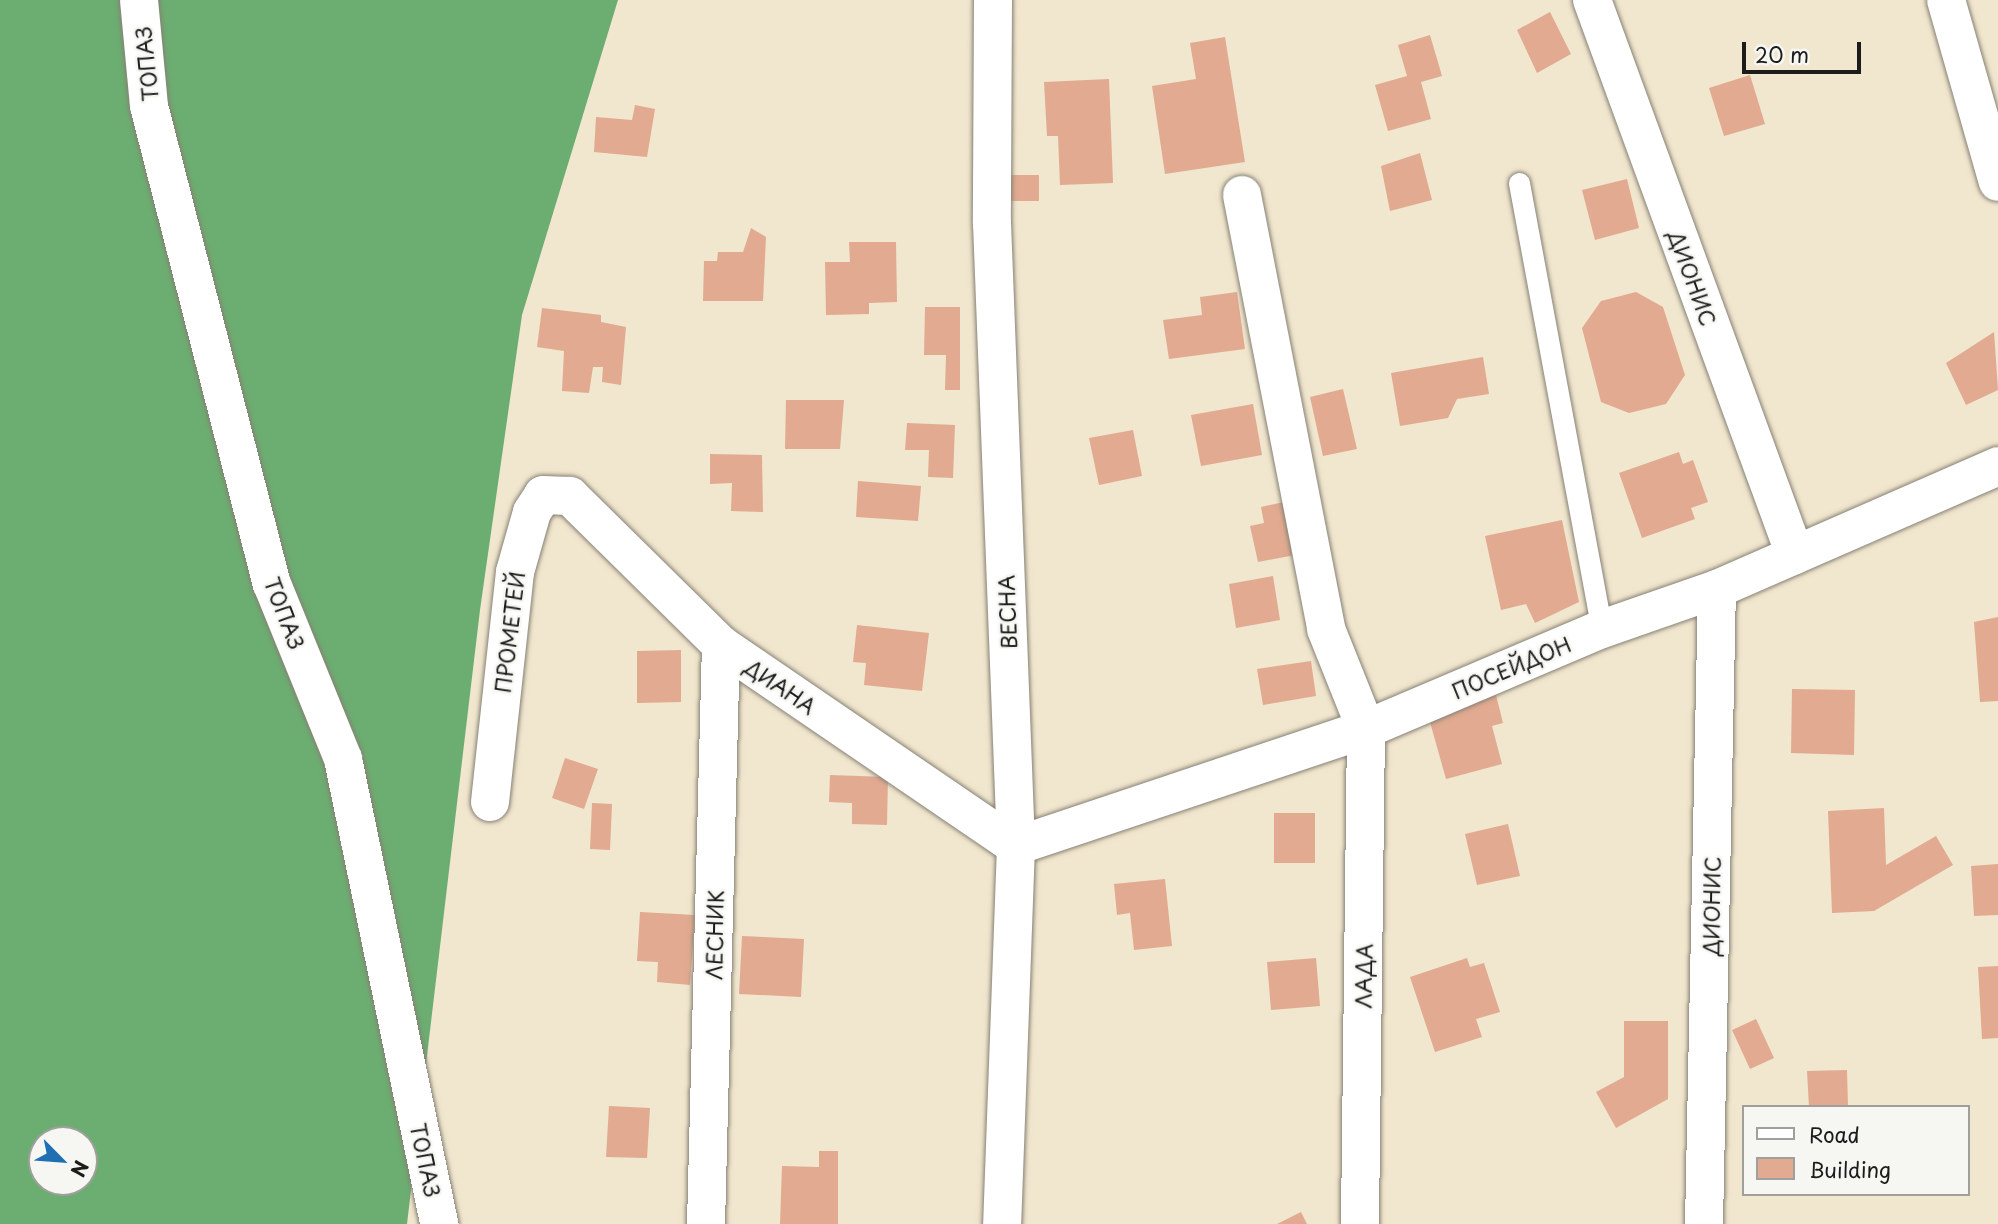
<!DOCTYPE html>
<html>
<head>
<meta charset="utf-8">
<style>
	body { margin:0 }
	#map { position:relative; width:1998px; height:1224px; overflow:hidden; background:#f1e6ce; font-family:"Playpen Sans",sans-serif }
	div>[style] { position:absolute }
	.forest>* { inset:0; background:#6cad71 }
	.building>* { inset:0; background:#e1aa91 }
	.roads { filter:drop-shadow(0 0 2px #868175) drop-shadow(0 0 2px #868175) }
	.service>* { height:21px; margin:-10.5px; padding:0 10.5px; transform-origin:10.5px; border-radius:10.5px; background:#fff }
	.minor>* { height:38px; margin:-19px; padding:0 19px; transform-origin:19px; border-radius:19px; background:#fff }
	span { translate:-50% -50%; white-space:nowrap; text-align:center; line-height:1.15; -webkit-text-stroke:5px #f6f6f2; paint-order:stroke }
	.street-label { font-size:21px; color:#1c1c1c }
	.legend { position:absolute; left:1742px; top:1105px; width:228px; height:91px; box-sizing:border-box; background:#f6f6f2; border:2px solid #9f9f9c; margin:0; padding:9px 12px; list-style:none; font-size:21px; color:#1c1c1c }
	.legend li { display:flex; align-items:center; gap:14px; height:35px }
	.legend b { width:35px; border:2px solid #9f9f9c }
	.north { position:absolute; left:28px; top:1126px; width:70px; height:70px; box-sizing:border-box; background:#f6f6f2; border:2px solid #9f9f9c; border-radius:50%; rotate:115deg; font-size:19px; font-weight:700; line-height:28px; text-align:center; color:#1c1c1c }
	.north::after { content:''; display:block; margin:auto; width:24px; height:32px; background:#1f6fb2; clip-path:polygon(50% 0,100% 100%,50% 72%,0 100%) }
	.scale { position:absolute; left:1742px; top:42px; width:119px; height:32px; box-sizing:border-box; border:4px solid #1c1c1c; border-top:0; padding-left:9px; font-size:21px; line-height:24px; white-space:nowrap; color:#1c1c1c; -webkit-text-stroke:5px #f6f6f2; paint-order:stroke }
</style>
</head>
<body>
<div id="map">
	<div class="forest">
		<div style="clip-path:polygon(evenodd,0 0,618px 0,522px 315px,480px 610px,407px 1224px,0 1224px,0 0,42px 1140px,84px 1140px,84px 1182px,42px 1182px,42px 1140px)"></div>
	</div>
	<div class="building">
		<div style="clip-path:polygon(1550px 12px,1571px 54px,1537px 73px,1517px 30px)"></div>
		<div style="clip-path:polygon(1430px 35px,1442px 76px,1421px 82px,1431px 119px,1388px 131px,1375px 85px,1407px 76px,1398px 45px)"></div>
		<div style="clip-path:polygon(1225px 37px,1245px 162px,1165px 174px,1152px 86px,1196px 79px,1190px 43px)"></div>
		<div style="clip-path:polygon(1750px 75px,1765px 124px,1724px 136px,1709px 88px)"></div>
		<div style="clip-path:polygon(1109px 79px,1113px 183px,1060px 185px,1058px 136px,1047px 136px,1044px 82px)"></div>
		<div style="clip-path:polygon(635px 105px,655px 109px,647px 157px,594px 152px,596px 117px,632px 120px)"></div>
		<div style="clip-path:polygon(1420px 153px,1432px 200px,1390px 211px,1381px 166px)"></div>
		<div style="clip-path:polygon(1003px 175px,1039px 175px,1039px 201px,1003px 201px)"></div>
		<div style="clip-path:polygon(1627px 179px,1639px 228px,1595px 240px,1582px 190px)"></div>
		<div style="clip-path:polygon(751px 228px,766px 237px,763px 301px,703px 301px,704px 261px,717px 261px,718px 252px,743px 252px)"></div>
		<div style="clip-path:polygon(849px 242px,896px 242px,897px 302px,869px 303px,869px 314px,826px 315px,825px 262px,850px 262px)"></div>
		<div style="clip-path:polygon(1237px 292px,1245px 349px,1169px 359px,1163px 320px,1202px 315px,1200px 297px)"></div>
		<div style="clip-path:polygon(1636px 292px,1663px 307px,1685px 375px,1666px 404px,1629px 413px,1601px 402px,1582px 328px,1601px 301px)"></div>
		<div style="clip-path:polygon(925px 307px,960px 307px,960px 390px,945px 390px,946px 355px,924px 355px)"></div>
		<div style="clip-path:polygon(542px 308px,601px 315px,601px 322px,626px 327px,621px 385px,602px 382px,603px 367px,593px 367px,589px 393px,562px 391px,564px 351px,537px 347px)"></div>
		<div style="clip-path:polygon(1994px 332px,1998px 390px,1966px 405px,1946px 363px)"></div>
		<div style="clip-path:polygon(1483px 357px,1489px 394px,1457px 399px,1448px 418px,1400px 426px,1391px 373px)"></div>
		<div style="clip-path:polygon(1343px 389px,1357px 449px,1323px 456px,1310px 397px)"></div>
		<div style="clip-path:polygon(786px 400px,844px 400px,840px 449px,785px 449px)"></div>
		<div style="clip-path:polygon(1253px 404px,1262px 455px,1201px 466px,1191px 415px)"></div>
		<div style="clip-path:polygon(907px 423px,955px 425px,953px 478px,928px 477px,929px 450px,905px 450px)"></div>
		<div style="clip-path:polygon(1133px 430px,1142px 476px,1099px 485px,1089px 438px)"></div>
		<div style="clip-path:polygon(1679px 452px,1683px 464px,1693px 460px,1708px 502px,1691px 508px,1695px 519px,1642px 538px,1619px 473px)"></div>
		<div style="clip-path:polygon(710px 454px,762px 455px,763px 512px,731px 511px,732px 483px,710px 484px)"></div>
		<div style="clip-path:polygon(858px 481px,921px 486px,918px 521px,856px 517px)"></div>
		<div style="clip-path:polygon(1284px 502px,1295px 555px,1258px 562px,1250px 526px,1264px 523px,1261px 507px)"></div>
		<div style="clip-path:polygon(1562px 520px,1579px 602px,1535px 623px,1526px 604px,1501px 610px,1485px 536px)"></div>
		<div style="clip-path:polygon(1273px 576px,1280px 620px,1236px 628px,1229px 584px)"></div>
		<div style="clip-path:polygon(1998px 617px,1998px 701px,1980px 702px,1974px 622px)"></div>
		<div style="clip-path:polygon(857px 625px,929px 633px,922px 691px,864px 685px,866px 663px,853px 662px)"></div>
		<div style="clip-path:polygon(681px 650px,681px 702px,637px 703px,637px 651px)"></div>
		<div style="clip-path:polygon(1311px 661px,1316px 696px,1263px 705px,1257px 669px)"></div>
		<div style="clip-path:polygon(1792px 689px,1855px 690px,1854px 755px,1791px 753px)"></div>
		<div style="clip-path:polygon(1496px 695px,1503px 723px,1492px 726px,1502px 764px,1446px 779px,1428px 715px)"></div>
		<div style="clip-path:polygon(565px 758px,598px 769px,584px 809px,552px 798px)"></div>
		<div style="clip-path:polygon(830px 775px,888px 777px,887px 825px,852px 824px,852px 803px,829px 802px)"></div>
		<div style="clip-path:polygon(592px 803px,612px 804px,610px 850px,590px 849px)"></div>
		<div style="clip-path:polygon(1884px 808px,1886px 865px,1936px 836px,1953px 865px,1874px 911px,1832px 913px,1828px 811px)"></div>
		<div style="clip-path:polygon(1274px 813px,1315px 813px,1315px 863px,1274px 863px)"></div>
		<div style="clip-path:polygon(1508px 824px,1520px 876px,1477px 885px,1465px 834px)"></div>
		<div style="clip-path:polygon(1998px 864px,1998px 915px,1974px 916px,1971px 866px)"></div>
		<div style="clip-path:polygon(1165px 879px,1172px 946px,1134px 950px,1130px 913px,1117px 915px,1114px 884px)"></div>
		<div style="clip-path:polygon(640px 912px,695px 915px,690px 985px,657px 982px,658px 962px,637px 961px)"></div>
		<div style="clip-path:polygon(742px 936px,804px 939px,801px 997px,739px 994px)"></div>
		<div style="clip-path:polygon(1316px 958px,1320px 1006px,1271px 1010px,1267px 962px)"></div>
		<div style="clip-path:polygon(1467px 958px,1470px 967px,1484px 963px,1500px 1012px,1476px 1019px,1482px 1037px,1435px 1052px,1410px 977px)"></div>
		<div style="clip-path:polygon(1998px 966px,1998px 1038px,1982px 1039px,1978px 967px)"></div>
		<div style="clip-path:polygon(1756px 1019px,1774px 1058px,1750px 1069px,1732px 1030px)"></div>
		<div style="clip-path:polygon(1624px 1021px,1668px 1021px,1668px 1099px,1616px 1128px,1596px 1092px,1624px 1077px)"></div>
		<div style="clip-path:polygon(1847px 1070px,1848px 1107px,1809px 1107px,1807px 1071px)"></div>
		<div style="clip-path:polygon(609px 1106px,650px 1108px,647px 1158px,606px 1157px)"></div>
		<div style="clip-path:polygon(819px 1151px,838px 1151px,838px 1224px,780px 1224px,782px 1166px,819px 1167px)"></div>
		<div style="clip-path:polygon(1301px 1212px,1307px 1224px,1277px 1224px)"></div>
	</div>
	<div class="roads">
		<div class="service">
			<div style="left:1519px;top:183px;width:454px;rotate:79.5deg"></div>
		</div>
		<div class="minor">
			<div style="left:139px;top:0;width:106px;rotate:84.6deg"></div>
			<div style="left:149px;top:106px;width:494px;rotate:75.6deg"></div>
			<div style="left:272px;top:584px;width:189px;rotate:67.9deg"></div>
			<div style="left:343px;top:759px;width:475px;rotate:78.3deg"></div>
			<div style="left:993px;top:0;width:223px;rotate:90.3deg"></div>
			<div style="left:992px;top:223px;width:623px;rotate:87.79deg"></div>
			<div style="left:1016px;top:846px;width:378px;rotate:92.1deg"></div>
			<div style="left:1592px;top:0;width:591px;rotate:69.91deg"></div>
			<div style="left:1946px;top:0;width:189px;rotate:74.1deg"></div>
			<div style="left:1242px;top:195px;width:442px;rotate:79deg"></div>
			<div style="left:1326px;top:629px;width:108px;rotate:68.2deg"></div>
			<div style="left:1366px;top:729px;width:495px;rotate:90.7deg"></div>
			<div style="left:490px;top:802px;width:231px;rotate:-83.8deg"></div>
			<div style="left:515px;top:572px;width:62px;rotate:-74.2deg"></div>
			<div style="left:532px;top:512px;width:20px;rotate:-57deg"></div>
			<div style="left:543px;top:495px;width:27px;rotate:2deg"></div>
			<div style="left:570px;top:496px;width:212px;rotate:44.6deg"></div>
			<div style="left:721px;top:645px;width:357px;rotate:34.3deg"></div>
			<div style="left:1016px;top:846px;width:369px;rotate:-18.5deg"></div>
			<div style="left:1366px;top:729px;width:256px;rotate:-23deg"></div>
			<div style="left:1602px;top:629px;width:122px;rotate:-19.2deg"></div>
			<div style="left:1717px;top:589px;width:307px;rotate:-23.6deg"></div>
			<div style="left:706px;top:1224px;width:579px;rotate:-88.52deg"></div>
			<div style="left:1704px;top:1224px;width:635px;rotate:-88.83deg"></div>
		</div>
	</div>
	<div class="street-label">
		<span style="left:146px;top:64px;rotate:-96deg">ТОПАЗ</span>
		<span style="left:1693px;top:278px;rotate:70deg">ДИОНИС</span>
		<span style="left:1007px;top:612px;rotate:-92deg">ВЕСНА</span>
		<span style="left:285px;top:613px;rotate:69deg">ТОПАЗ</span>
		<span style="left:509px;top:632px;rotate:-83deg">ПРОМЕТЕЙ</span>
		<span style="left:1511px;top:667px;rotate:-23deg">ПОСЕЙДОН</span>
		<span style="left:781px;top:686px;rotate:34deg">ДИАНА</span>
		<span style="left:1711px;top:906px;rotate:-89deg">ДИОНИС</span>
		<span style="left:714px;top:935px;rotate:-89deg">ЛЕСНИК</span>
		<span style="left:1363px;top:976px;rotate:-89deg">ЛАДА</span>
		<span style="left:426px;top:1160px;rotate:78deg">ТОПАЗ</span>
	</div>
	<ul class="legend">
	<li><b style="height:9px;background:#fff"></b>Road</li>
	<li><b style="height:19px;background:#e1aa91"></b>Building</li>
	</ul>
	<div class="north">N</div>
	<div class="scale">20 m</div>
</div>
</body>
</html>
